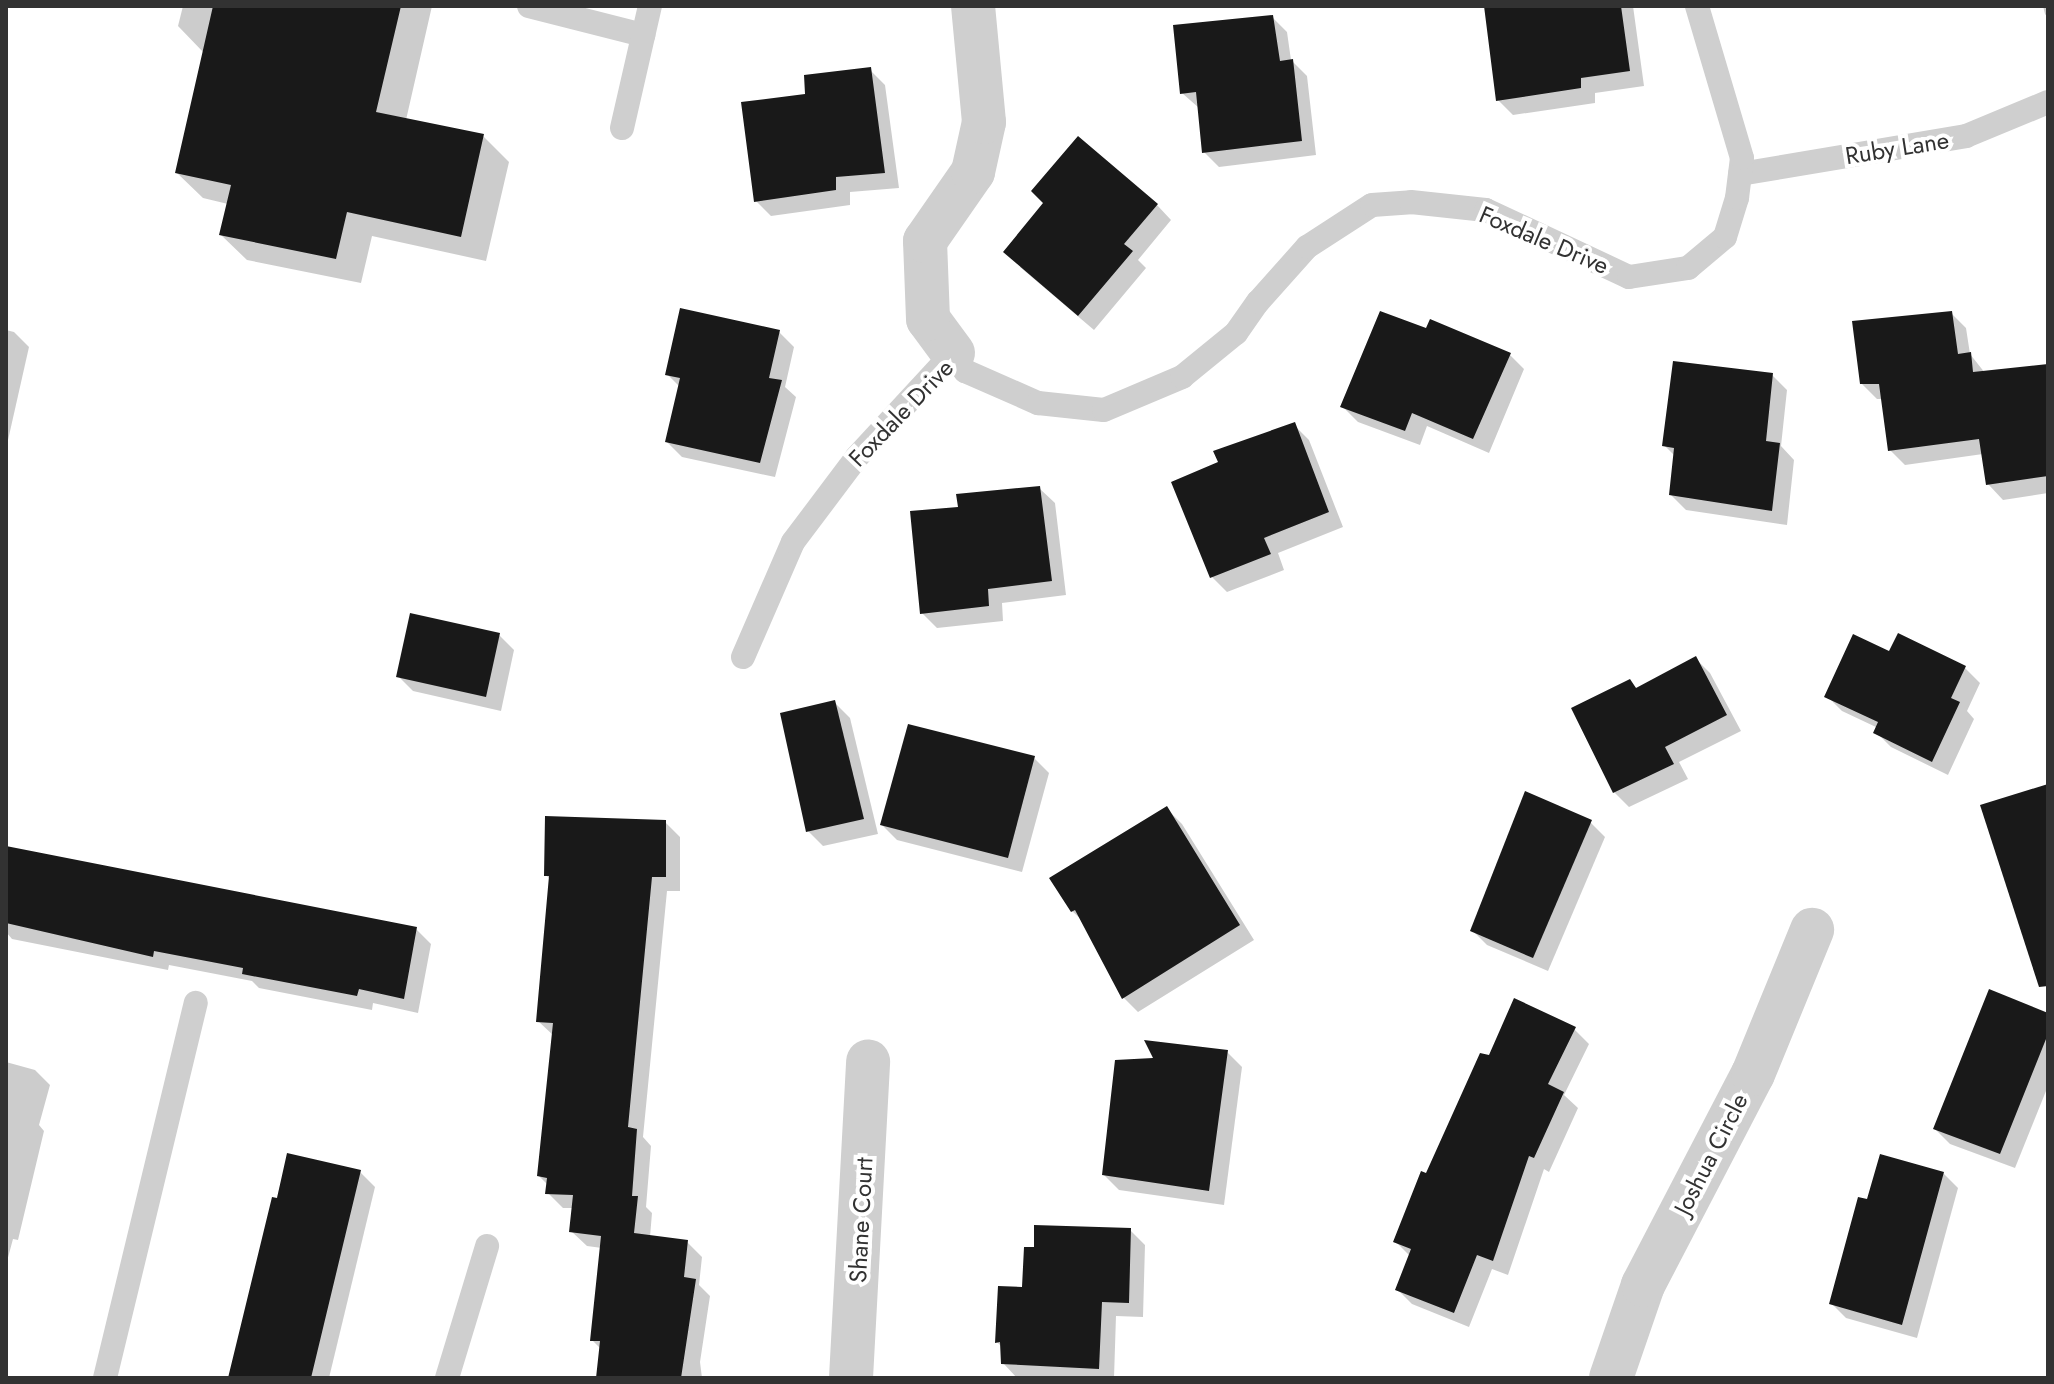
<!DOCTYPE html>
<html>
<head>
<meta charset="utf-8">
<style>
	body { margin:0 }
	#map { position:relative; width:2054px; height:1384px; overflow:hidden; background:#fff; font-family:Jost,sans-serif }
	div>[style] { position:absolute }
	.shadow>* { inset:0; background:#0003 }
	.building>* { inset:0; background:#191919 }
	.service>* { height:24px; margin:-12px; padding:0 12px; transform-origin:12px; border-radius:12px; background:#cfcfcf }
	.minor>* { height:44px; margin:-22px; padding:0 22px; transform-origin:22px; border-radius:22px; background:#cfcfcf }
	span { translate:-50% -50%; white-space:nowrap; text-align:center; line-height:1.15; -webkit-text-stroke:8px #fff; paint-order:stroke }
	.street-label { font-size:24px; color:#323232 }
	.frame { position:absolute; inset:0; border:8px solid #323232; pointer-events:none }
</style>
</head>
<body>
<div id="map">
	<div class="shadow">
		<div style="clip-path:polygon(183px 6px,432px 6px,406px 120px,483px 136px,509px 162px,486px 261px,372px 236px,361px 283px,247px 260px,221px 235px,228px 204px,203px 198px,177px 173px,204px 53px,178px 26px)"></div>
		<div style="clip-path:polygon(1486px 6px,1633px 6px,1644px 86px,1595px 93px,1595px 103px,1513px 115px,1498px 100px)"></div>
		<div style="clip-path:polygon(2043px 6px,2048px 6px,2048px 18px,2045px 14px)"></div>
		<div style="clip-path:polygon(1272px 17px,1287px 32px,1291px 60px,1307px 76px,1316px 155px,1219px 167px,1204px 152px,1199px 108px,1182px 93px)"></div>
		<div style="clip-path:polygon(870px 70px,885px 85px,899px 188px,850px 192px,850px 205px,771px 216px,756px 201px,807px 95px)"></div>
		<div style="clip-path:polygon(1157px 205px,1171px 220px,1138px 260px,1146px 268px,1094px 330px,1020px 267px)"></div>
		<div style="clip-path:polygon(1951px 313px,1966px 328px,1970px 354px,1985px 373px,2048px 366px,2048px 493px,2003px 500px,1988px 484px,1983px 454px,1905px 465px,1890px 450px,1883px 399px,1877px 399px,1862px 384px)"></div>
		<div style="clip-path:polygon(6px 330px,14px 332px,29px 347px,6px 449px)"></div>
		<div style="clip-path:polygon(1427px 331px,1509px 354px,1524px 369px,1489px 453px,1427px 426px,1420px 445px,1358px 422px,1343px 407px)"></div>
		<div style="clip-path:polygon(779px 332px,794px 347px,785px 387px,796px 397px,775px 477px,682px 457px,667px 442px,680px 387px,667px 374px)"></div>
		<div style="clip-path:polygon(1772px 375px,1787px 390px,1781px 446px,1794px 460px,1787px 525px,1686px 510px,1671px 495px,1675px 456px,1664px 445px)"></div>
		<div style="clip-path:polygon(1294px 425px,1309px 440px,1343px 527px,1278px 553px,1284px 570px,1227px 592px,1212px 577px,1221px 463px)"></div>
		<div style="clip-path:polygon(1039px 488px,1055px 503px,1066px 595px,1002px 603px,1003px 621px,937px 628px,922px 613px,961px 509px)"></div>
		<div style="clip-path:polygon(499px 635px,514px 650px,501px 711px,413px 691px,398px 676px)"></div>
		<div style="clip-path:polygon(1890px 654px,1965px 668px,1980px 683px,1967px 711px,1974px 719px,1948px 775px,1891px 747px,1876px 732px,1878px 728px,1842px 711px,1827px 696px)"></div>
		<div style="clip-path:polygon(1695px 658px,1710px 673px,1741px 731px,1679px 762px,1688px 779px,1629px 807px,1614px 792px,1630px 682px,1637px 689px)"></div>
		<div style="clip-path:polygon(835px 703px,850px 718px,878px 834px,823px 846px,808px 831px)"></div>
		<div style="clip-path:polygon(1034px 758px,1049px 773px,1022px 872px,897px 840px,882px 825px)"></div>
		<div style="clip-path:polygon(1167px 809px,1182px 824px,1254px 940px,1138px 1012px,1123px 997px,1084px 922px,1072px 911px)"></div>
		<div style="clip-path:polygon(665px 822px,680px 837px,680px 891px,667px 891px,643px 1137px,651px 1146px,646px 1207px,652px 1213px,650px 1237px,687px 1242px,702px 1257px,699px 1285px,710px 1296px,700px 1362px,702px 1378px,598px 1378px,601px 1349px,592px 1340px,602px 1248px,587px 1246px,571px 1231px,573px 1208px,563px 1208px,548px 1193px,548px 1185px,539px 1176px,554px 1036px,538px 1021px,551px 880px,546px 875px)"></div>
		<div style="clip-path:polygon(1590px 822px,1605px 837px,1548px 971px,1487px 945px,1472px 930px)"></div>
		<div style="clip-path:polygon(6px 878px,416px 929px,431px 944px,418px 1013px,373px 1003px,372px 1010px,259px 988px,252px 981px,169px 965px,168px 970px,12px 939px,6px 932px)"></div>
		<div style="clip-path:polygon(2048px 1015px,2048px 1086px,2015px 1168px,1950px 1144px,1935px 1129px)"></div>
		<div style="clip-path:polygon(1574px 1029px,1589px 1044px,1564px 1095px,1578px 1108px,1549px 1172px,1544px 1169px,1508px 1275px,1492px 1269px,1469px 1327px,1412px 1304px,1397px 1289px,1410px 1256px,1395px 1241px,1490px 1057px)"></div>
		<div style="clip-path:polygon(1227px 1052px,1242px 1067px,1224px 1205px,1119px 1190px,1104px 1175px,1156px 1060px)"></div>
		<div style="clip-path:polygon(6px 1062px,35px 1070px,50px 1085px,39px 1125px,44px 1131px,18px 1240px,13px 1239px,6px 1265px)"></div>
		<div style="clip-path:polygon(288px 1156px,360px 1172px,375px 1187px,329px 1378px,229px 1378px)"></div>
		<div style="clip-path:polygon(1943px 1173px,1958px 1188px,1917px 1338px,1846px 1318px,1831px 1303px,1869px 1201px)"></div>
		<div style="clip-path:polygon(1130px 1230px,1145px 1245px,1143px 1317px,1116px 1316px,1114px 1378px,1017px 1378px,1003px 1363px,1002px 1347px,997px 1342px,1024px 1289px)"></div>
	</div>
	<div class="building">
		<div style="clip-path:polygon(213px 6px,401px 6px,376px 112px,484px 134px,461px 237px,347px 212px,336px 259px,219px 235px,231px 185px,175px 173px)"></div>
		<div style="clip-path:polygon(1484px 6px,1621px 6px,1630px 71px,1581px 78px,1581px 88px,1496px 101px)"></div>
		<div style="clip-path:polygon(1273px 15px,1280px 61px,1293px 59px,1302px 141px,1202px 153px,1196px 92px,1180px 94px,1173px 25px)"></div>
		<div style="clip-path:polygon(871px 67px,885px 173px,836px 177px,836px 190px,754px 202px,741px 102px,805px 94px,804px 75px)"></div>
		<div style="clip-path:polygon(1078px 136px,1158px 204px,1124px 244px,1133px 251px,1078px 316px,1003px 252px,1043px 203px,1031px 191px)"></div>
		<div style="clip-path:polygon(680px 308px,780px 330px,769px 378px,782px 380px,760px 463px,665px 442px,680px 378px,665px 375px)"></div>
		<div style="clip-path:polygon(1380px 311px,1426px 328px,1430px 319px,1511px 353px,1473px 439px,1412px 413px,1405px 431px,1340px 407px)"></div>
		<div style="clip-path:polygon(1952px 311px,1958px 354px,1971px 352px,1973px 372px,2048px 364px,2048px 476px,1986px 485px,1979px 439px,1888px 451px,1879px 384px,1860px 384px,1852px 321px)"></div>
		<div style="clip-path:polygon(1673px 361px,1773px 373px,1766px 441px,1780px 443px,1772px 511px,1669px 495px,1674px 448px,1662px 446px)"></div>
		<div style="clip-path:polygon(1295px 422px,1329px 512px,1264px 538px,1271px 554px,1210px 578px,1171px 482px,1218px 462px,1213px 451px)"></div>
		<div style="clip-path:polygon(1040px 486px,1052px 581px,988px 589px,989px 606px,920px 614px,910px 511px,958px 507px,956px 494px)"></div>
		<div style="clip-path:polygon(410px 613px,500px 633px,486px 697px,396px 677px)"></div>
		<div style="clip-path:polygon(1898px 633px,1966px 666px,1951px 698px,1960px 702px,1932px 762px,1873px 733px,1878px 722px,1824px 697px,1853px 634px,1889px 651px)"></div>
		<div style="clip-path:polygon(1696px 656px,1727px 715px,1665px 747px,1674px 764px,1613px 793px,1571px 708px,1630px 679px,1636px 688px)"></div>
		<div style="clip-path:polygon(835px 700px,864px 819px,806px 832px,780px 713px)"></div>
		<div style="clip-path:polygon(908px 724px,1035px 756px,1008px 858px,880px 825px)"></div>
		<div style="clip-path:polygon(2048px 784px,2048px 986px,2039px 987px,1980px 805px)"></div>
		<div style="clip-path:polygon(1525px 791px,1592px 820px,1533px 958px,1470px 931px)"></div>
		<div style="clip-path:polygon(1167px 806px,1240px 925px,1122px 999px,1075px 910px,1071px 912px,1049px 878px)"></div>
		<div style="clip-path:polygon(545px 816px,666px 820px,666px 877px,652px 877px,628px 1127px,637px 1129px,632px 1196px,638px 1196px,634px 1233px,688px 1240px,684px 1277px,696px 1279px,681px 1378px,596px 1378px,600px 1341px,590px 1341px,601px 1236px,569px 1232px,573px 1195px,545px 1194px,547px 1178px,537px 1176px,553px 1023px,536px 1022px,549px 876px,544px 876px)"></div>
		<div style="clip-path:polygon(6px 846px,417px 927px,404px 999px,359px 989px,357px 996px,242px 974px,243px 968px,154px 951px,153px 957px,6px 923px)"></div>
		<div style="clip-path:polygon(1989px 989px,2048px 1013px,2048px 1034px,2000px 1154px,1933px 1129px)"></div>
		<div style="clip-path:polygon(1514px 998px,1576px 1027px,1548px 1084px,1564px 1092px,1534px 1158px,1529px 1156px,1493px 1261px,1477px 1255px,1454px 1313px,1395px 1290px,1411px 1249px,1393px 1242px,1421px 1171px,1426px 1173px,1480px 1053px,1489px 1055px)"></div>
		<div style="clip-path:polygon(1144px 1040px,1228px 1050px,1209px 1191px,1102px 1175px,1115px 1060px,1153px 1058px)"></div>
		<div style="clip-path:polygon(287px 1153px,361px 1170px,311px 1378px,228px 1378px,272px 1197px,277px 1198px)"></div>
		<div style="clip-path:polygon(1880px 1154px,1944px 1172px,1902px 1325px,1829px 1304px,1858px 1197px,1867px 1199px)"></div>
		<div style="clip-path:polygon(1034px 1225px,1131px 1228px,1129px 1303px,1102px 1302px,1099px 1369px,1001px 1364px,1000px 1342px,995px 1343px,998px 1286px,1022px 1287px,1024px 1247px,1034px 1247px)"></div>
	</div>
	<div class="service">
		<div style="left:529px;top:6px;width:118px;rotate:14.3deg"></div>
		<div style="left:622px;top:128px;width:125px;rotate:-77.1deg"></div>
		<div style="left:1740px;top:174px;width:229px;rotate:-9.5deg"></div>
		<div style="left:1966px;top:136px;width:89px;rotate:-22.5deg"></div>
		<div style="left:743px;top:657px;width:125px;rotate:-66.5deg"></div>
		<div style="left:793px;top:542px;width:106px;rotate:-53deg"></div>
		<div style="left:857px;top:457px;width:142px;rotate:-47.3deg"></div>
		<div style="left:953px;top:353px;width:22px;rotate:56deg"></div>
		<div style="left:965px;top:371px;width:80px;rotate:23.7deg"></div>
		<div style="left:1038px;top:403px;width:66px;rotate:6.1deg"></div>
		<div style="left:1104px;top:410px;width:85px;rotate:-22.9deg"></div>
		<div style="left:1182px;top:377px;width:70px;rotate:-39.2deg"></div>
		<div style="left:1236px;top:333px;width:38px;rotate:-55deg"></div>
		<div style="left:1258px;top:302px;width:74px;rotate:-48.3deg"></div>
		<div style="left:1307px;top:247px;width:77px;rotate:-32.9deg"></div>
		<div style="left:1372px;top:205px;width:39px;rotate:-4deg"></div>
		<div style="left:1411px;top:202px;width:75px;rotate:6.1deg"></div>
		<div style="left:1486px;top:210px;width:158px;rotate:25.1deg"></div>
		<div style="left:1629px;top:277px;width:60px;rotate:-8.7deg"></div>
		<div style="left:1688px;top:268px;width:48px;rotate:-40deg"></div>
		<div style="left:1725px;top:237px;width:41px;rotate:-72.9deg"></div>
		<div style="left:1737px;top:198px;width:40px;rotate:-82.9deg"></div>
		<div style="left:1742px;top:158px;width:159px;rotate:-106.5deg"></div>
		<div style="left:105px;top:1378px;width:386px;rotate:-76.4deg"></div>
		<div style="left:447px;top:1378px;width:138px;rotate:-73.1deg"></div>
	</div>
	<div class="minor">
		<div style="left:953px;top:353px;width:42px;rotate:-126.3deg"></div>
		<div style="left:928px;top:319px;width:78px;rotate:-92.2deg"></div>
		<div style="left:925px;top:241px;width:84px;rotate:-55.2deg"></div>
		<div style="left:973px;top:172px;width:51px;rotate:-77.6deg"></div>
		<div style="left:984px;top:122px;width:117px;rotate:-95.4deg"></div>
		<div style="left:851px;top:1378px;width:317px;rotate:-86.9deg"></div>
		<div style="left:1611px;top:1378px;width:98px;rotate:-71deg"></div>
		<div style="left:1643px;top:1285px;width:238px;rotate:-62.5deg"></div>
		<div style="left:1753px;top:1074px;width:156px;rotate:-67.7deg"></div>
	</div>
	<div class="street-label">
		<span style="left:1897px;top:148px;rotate:-9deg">Ruby Lane</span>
		<span style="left:1544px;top:240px;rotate:23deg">Foxdale Drive</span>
		<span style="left:901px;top:413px;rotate:-46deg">Foxdale Drive</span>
		<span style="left:1711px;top:1154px;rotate:-63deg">Joshua Circle</span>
		<span style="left:861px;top:1220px;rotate:-87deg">Shane Court</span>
	</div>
	<div class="frame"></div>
</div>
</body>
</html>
